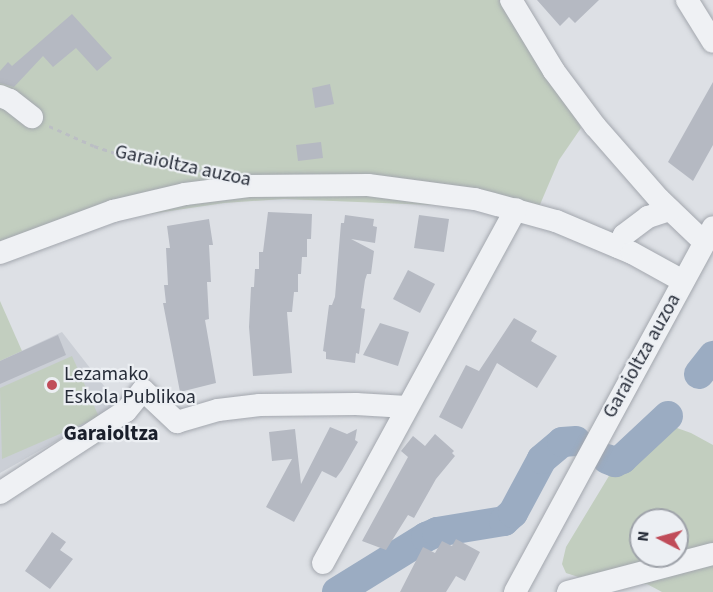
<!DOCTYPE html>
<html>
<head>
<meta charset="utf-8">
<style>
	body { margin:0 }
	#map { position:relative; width:713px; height:592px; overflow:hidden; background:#dde0e5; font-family:"Source Sans 3",sans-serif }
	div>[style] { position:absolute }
	.built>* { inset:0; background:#cbcfd6 }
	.green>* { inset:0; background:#c2cebf }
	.river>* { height:30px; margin:-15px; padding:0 15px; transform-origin:15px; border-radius:15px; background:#9bacc2 }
	.building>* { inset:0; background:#b5b9c2 }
	.path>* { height:3px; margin-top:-1.5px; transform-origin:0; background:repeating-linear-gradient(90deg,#bbbec4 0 4.5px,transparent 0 9px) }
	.roads { filter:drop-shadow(0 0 2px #a3a7ae) drop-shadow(0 0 2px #a3a7ae) }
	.minor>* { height:22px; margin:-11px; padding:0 11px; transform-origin:11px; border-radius:11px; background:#eff1f4 }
	.dots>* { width:16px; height:16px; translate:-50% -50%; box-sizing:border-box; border:3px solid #eceff3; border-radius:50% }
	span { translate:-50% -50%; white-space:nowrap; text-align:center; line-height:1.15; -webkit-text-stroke:4.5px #eceff3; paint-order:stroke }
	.street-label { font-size:20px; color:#282e3a }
	.poi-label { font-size:20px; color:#282e3a }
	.left { translate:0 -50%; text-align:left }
	.neighbourhood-label { font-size:21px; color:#1a1f2b; font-weight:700 }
	.north { position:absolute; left:629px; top:508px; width:60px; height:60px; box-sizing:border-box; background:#eceff3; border:2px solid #9ea2a9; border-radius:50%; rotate:276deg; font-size:16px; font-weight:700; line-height:24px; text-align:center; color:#282e3a }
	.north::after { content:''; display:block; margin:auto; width:21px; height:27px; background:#c04c59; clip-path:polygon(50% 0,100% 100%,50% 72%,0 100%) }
</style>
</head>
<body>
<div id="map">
	<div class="built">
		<div style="clip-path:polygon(62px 332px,122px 409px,99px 417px,0 473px,0 361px)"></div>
	</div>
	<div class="green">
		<div style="clip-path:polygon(0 0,512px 0,559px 78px,581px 128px,559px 160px,533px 221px,456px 206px,284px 199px,224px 203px,69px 226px,0 247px)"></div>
		<div style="clip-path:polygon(0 301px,22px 351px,0 361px)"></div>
		<div style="clip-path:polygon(72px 356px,99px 417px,2px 459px,0 388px)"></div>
		<div style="clip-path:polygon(evenodd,663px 423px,691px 433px,713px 445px,713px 592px,662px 592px,647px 584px,594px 582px,566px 573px,562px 564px,566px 547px,615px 466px,626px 461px,663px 423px,641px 520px,677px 520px,677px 556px,641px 556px,641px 520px)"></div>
	</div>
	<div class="river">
		<div style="left:699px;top:374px;width:23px;rotate:-52deg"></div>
		<div style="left:607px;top:459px;width:9px;rotate:21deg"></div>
		<div style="left:615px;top:462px;width:8px;rotate:-23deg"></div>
		<div style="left:622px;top:459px;width:63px;rotate:-43.1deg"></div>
		<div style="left:337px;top:592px;width:105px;rotate:-31.7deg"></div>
		<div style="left:426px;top:537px;width:12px;rotate:-24deg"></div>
		<div style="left:437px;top:532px;width:68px;rotate:-9.3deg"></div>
		<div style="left:504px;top:521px;width:12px;rotate:-42deg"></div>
		<div style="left:513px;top:513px;width:61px;rotate:-61.8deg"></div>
		<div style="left:542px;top:459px;width:26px;rotate:-40deg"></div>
		<div style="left:562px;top:442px;width:14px;rotate:-4deg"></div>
	</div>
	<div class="building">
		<div style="clip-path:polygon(537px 0,599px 0,575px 23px,569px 17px,560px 26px)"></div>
		<div style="clip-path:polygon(72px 14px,112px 58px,97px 71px,76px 48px,53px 67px,43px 56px,14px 87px,0 83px,0 71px,8px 62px,12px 66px)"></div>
		<div style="clip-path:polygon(713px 82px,713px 145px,693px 181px,668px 162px)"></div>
		<div style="clip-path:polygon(330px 84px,334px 104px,315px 108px,312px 88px)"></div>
		<div style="clip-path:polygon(321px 142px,323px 158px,298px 161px,296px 145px)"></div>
		<div style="clip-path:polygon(268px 212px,312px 214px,311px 239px,307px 239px,307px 257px,302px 257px,301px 274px,298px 274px,298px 292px,294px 292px,292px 312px,287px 312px,292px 373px,253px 376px,249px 327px,251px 287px,254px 287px,255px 269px,259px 269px,259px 252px,263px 252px)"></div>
		<div style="clip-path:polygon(345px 215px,374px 219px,373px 226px,377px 227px,375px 243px,351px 239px,374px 251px,371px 274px,367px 274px,365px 280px,361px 308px,365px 309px,359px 354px,356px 353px,355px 363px,326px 359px,326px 352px,323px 351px,329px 305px,332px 305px,335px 297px,341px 223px,344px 223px)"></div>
		<div style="clip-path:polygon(419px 215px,449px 219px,444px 252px,414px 248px)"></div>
		<div style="clip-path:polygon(209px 219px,213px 245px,209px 245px,211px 282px,207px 282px,209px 319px,205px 320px,216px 383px,180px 392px,163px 303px,166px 303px,164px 285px,168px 285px,166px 248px,170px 248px,167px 226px)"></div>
		<div style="clip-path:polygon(408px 270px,435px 284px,420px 313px,393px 299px)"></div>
		<div style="clip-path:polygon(514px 318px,537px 331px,531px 341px,557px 356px,537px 388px,497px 363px,462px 429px,439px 417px,466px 365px,479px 371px)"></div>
		<div style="clip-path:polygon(380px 323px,409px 332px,398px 366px,363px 355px)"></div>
		<div style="clip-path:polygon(58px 335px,66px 355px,0 384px,0 361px)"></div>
		<div style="clip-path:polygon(330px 427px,347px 434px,357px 429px,355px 440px,358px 442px,342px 470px,336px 478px,322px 471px,294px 522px,266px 507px,292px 459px,272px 461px,269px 432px,295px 429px,301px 484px)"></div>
		<div style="clip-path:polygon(435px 434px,454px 451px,452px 453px,455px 456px,436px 479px,414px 518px,408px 515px,386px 550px,362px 541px,408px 457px,401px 451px,413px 436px,425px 446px)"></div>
		<div style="clip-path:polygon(52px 532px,66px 542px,60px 550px,73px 559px,50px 589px,25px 571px)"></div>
		<div style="clip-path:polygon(456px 539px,480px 552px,465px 581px,456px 576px,446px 592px,400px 592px,423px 547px,435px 553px,442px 541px,452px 546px)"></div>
	</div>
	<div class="path">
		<div style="left:49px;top:126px;width:49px;rotate:24deg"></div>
		<div style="left:94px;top:146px;width:44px;rotate:18.4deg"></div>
		<div style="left:136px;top:160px;width:68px;rotate:9.3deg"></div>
	</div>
	<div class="roads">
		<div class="minor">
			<div style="left:511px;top:0;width:83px;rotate:58.8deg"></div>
			<div style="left:554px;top:71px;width:69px;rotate:53.3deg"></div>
			<div style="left:595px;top:126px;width:97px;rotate:48.8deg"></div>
			<div style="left:659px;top:199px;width:62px;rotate:43.7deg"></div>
			<div style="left:687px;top:0;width:49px;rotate:58.2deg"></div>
			<div style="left:0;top:96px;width:11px;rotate:22deg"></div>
			<div style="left:10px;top:100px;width:28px;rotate:38deg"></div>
			<div style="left:618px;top:247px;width:13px;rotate:-63deg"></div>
			<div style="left:624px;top:235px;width:30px;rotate:-37deg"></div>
			<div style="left:648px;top:217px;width:23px;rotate:-18deg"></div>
			<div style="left:0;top:253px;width:121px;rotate:-20.4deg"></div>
			<div style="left:113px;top:211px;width:74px;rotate:-13.3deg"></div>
			<div style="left:185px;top:194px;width:64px;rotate:-7.2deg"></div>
			<div style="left:248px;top:186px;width:120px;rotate:-0.5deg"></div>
			<div style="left:368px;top:185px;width:108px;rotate:7.5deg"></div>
			<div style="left:475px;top:199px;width:84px;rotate:15.2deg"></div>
			<div style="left:556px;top:221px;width:82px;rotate:22.8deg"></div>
			<div style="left:632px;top:253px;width:58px;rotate:28.8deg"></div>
			<div style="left:0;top:493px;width:150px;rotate:-33.1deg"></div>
			<div style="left:126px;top:411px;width:27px;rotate:-51deg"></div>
			<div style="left:143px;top:390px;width:47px;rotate:43.3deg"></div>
			<div style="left:177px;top:422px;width:43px;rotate:-16.3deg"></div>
			<div style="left:218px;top:410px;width:42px;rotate:-6.8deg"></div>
			<div style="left:260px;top:405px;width:96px;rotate:-0.6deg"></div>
			<div style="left:356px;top:404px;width:51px;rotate:3.4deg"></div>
			<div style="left:323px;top:563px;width:403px;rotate:-61.4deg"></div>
			<div style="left:515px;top:592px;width:415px;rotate:-61.5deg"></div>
			<div style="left:568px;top:592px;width:150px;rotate:-14.7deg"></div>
		</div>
	</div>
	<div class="dots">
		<div style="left:52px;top:385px;background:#c04c59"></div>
	</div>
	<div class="street-label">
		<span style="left:183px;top:166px;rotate:12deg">Garaioltza auzoa</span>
		<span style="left:642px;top:356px;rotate:-61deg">Garaioltza auzoa</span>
	</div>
	<div class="poi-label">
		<span class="left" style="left:64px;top:386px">Lezamako<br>Eskola Publikoa</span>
	</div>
	<div class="neighbourhood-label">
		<span style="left:111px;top:433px">Garaioltza</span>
	</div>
	<div class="north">N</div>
</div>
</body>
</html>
